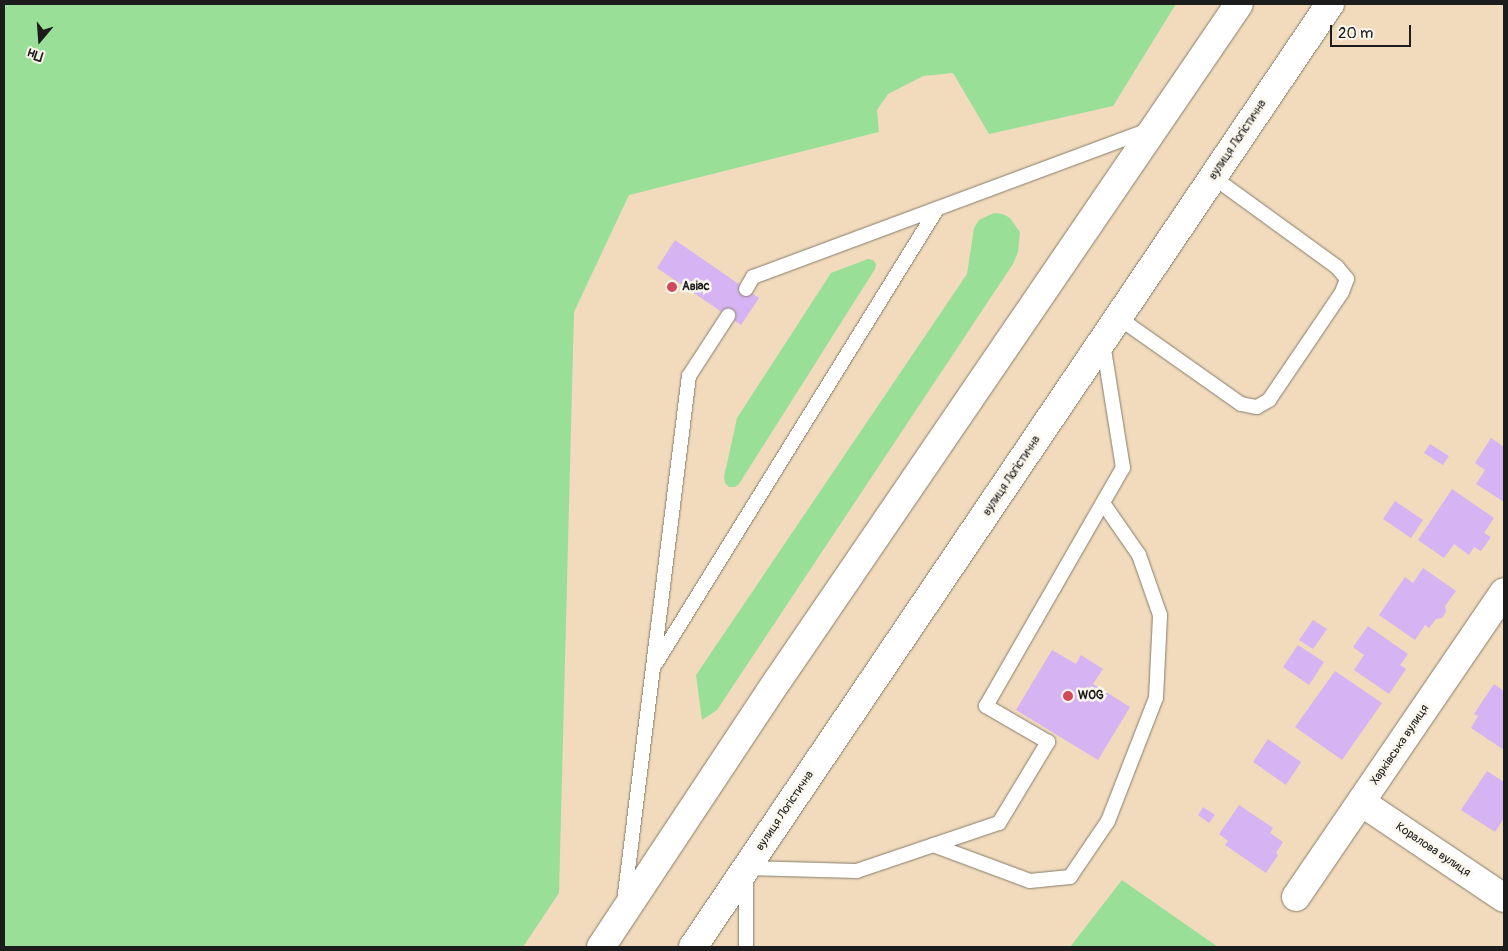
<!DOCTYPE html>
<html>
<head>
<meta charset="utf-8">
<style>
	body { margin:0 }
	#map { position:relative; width:1508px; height:951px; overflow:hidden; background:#f1dbbc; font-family:Pangolin,sans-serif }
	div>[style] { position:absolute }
	.green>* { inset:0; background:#99df98 }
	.building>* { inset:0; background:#d6b3f2 }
	.roads { filter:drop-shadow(0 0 1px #867c6c) drop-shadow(0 0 1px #867c6c) }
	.lane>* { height:14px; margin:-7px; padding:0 7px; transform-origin:7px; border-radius:7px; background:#fff }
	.street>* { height:28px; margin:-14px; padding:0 14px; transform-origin:14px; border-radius:14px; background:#fff }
	.primary>* { height:28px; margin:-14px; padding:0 14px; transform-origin:14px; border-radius:14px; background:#fff }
	.dots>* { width:14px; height:14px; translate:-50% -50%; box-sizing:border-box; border:2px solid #fbf7ec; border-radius:50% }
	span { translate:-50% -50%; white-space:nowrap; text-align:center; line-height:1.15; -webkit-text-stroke:5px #fbf7ec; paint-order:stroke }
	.street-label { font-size:12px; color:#1c1c1c }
	.poi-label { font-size:12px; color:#1c1c1c; font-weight:700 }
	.left { translate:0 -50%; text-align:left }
	.frame { position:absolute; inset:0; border:5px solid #1c1c1c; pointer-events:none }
	.north { position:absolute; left:15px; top:15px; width:50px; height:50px; -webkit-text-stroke:4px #fbf7ec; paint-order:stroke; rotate:198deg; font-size:14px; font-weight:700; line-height:20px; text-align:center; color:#1c1c1c }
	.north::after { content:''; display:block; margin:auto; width:18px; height:22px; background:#1c1c1c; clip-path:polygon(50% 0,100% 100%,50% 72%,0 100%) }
	.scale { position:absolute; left:1330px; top:25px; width:81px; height:22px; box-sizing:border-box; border:2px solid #1c1c1c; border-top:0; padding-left:6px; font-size:15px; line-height:18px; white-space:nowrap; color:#1c1c1c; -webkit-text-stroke:4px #fbf7ec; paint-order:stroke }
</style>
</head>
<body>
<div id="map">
	<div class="green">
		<div style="clip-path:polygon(4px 4px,1176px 4px,1113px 106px,989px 134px,953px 73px,923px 76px,888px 94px,877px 110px,879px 132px,629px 195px,574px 312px,559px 893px,523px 947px,4px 947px)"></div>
		<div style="clip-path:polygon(994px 213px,1003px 214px,1010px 218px,1020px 232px,1018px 252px,1013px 264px,717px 710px,702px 720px,696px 675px,967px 274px,974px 228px,979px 220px)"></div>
		<div style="clip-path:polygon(868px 259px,873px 260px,876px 264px,875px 269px,739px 484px,735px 487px,729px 487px,725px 483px,724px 477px,737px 418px,831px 273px)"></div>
		<div style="clip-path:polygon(1122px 880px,1218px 947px,1070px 947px)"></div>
	</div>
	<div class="building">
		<div style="clip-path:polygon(675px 240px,759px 298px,741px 325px,657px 268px)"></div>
		<div style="clip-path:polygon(1491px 438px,1504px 447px,1504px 502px,1476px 484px,1485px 470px,1475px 463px)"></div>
		<div style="clip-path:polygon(1430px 444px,1449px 456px,1443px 465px,1424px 453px)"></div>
		<div style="clip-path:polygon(1452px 489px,1494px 518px,1484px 533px,1491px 537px,1481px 551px,1474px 547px,1469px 555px,1454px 544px,1444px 558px,1418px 540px)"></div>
		<div style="clip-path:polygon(1395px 501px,1423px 520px,1411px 538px,1383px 519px)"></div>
		<div style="clip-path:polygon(1423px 568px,1456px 591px,1445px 606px,1446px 612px,1442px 618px,1436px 619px,1429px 628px,1425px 625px,1415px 640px,1379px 615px,1405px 577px,1413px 583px)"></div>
		<div style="clip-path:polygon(1313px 620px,1327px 629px,1313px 649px,1299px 640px)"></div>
		<div style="clip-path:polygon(1368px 626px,1408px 654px,1400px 665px,1406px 669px,1389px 694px,1354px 670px,1364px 655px,1353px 647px)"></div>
		<div style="clip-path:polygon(1298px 645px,1324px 662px,1309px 685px,1283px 667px)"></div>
		<div style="clip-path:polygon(1052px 650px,1076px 664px,1081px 655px,1103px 669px,1093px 684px,1130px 707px,1098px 760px,1016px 710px)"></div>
		<div style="clip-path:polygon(1335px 671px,1382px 703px,1342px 760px,1295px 727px)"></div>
		<div style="clip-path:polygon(1494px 684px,1504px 691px,1504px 750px,1471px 728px,1478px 716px,1474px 714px)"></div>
		<div style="clip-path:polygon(1268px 739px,1301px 762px,1286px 785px,1253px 762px)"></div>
		<div style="clip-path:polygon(1487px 771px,1504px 782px,1504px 818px,1495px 832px,1461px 810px)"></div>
		<div style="clip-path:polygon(1239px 805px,1273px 828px,1270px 833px,1283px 842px,1276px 853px,1278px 855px,1266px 873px,1225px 845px,1228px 841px,1219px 834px)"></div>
		<div style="clip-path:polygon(1203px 807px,1215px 815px,1209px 823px,1198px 815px)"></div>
	</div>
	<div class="roads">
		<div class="lane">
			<div style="left:746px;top:289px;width:14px;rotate:-60deg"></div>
			<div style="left:753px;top:277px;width:424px;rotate:-20.4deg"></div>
			<div style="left:1119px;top:318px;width:149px;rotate:35.2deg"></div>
			<div style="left:1241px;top:404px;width:16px;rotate:11deg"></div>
			<div style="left:1257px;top:407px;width:14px;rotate:-30deg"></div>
			<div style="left:1269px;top:400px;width:130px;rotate:-55.9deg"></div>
			<div style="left:1342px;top:292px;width:14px;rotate:-69deg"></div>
			<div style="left:1347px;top:279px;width:16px;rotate:-130deg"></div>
			<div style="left:1337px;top:267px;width:153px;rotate:-144deg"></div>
			<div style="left:656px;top:663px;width:534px;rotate:-58.24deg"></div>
			<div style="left:933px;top:845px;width:103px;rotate:20.4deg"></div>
			<div style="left:1030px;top:881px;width:40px;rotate:-5.7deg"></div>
			<div style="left:1070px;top:877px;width:68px;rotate:-55.8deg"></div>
			<div style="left:1108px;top:821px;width:132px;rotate:-68.7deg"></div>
			<div style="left:1156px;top:698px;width:83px;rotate:-87.2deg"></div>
			<div style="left:1160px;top:615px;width:64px;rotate:-109.3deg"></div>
			<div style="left:1139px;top:555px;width:63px;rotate:-124.7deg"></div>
			<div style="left:624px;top:902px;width:530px;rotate:-82.96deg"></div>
			<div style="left:689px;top:376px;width:72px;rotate:-57deg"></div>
			<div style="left:746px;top:947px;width:79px;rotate:-90deg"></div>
			<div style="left:746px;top:868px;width:111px;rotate:1.5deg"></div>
			<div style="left:857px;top:871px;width:150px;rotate:-18.7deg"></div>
			<div style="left:999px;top:823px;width:95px;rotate:-58.8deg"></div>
			<div style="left:1048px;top:742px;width:72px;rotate:-149.9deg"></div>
			<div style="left:986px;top:706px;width:275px;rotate:-60.1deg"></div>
			<div style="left:1123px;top:468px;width:127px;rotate:-99.1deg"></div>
		</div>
		<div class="street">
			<div style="left:1361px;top:802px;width:172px;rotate:33.9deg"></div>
			<div style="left:1296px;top:897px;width:369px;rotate:-55.7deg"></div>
		</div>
		<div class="primary">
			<div style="left:601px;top:947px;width:320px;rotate:-56.5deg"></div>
			<div style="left:778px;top:680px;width:818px;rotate:-55.71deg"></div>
			<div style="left:693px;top:947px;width:1138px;rotate:-55.96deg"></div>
		</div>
	</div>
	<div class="dots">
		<div style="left:672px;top:287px;background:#d1495b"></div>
		<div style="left:1068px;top:696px;background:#d1495b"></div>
	</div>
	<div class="street-label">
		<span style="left:1238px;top:140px;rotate:-56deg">вулиця Логістична</span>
		<span style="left:1012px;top:476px;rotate:-56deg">вулиця Логістична</span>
		<span style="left:1400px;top:745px;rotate:-56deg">Харківська вулиця</span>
		<span style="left:785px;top:811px;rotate:-56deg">вулиця Логістична</span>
		<span style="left:1433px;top:850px;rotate:34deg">Коралова вулиця</span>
	</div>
	<div class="poi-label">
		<span class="left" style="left:682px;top:287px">Авіас</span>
		<span class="left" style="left:1078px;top:696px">WOG</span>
	</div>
	<div class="frame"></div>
	<div class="north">Пн</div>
	<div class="scale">20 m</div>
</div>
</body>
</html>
